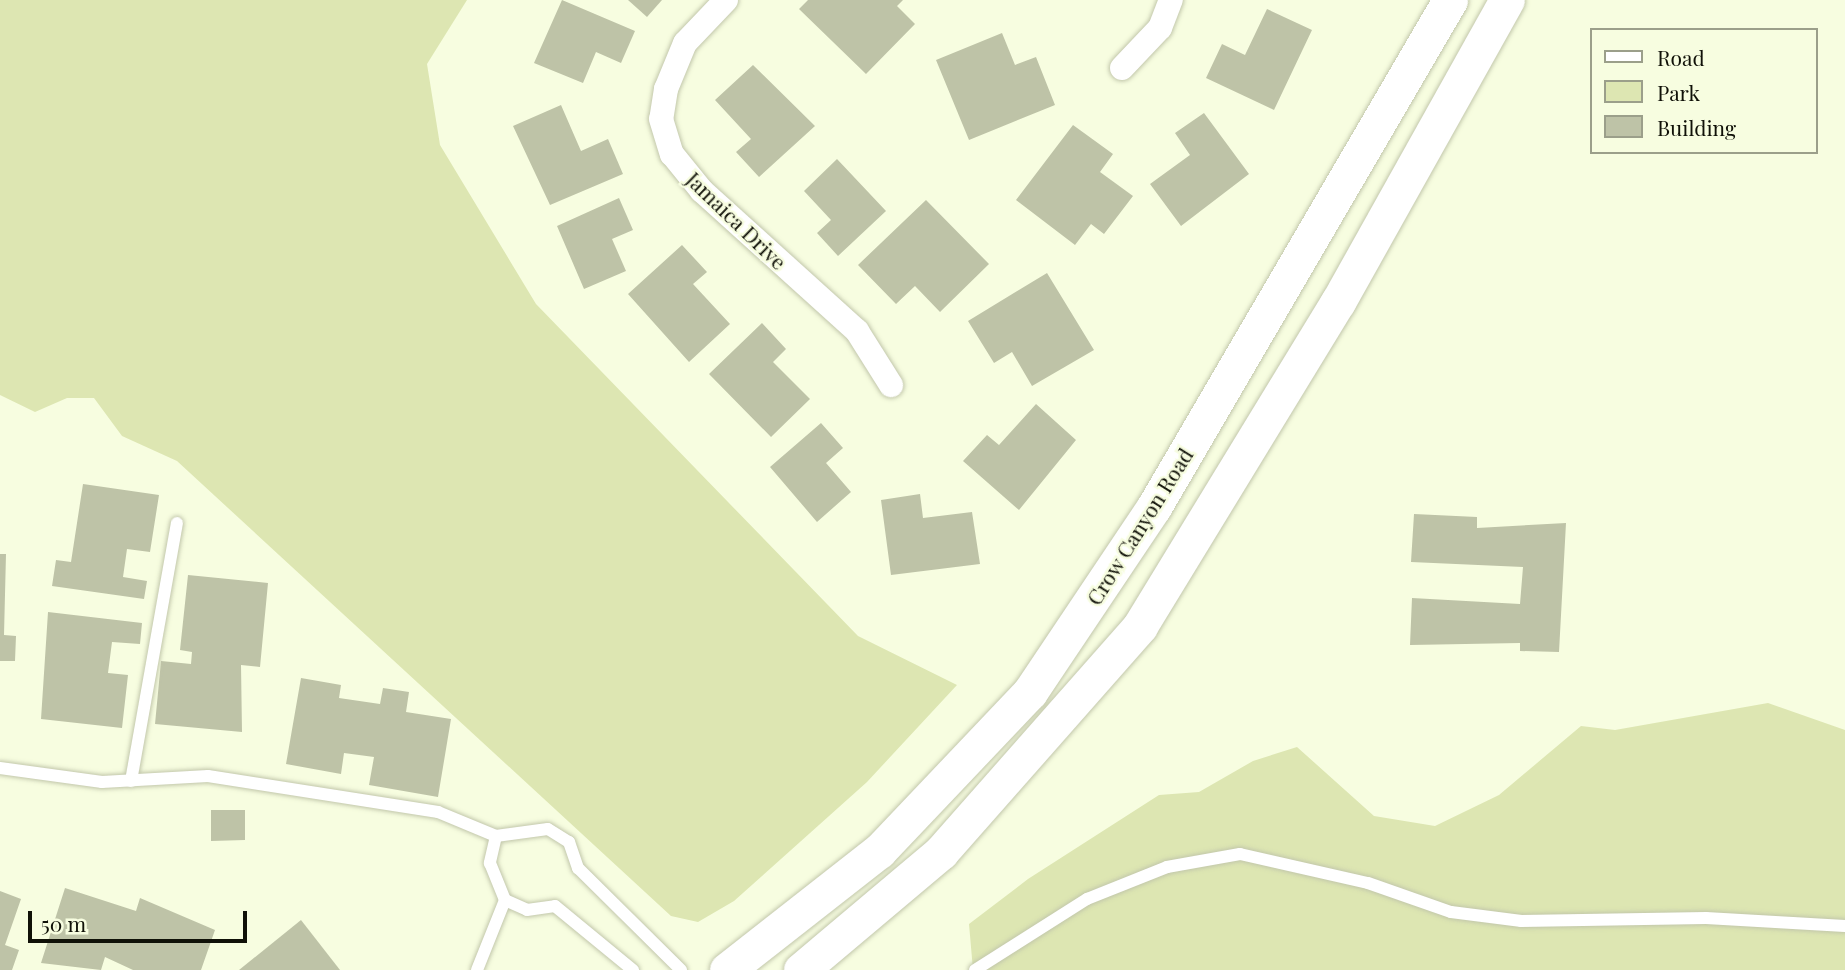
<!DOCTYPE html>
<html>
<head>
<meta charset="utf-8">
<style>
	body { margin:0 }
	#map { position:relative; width:1845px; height:970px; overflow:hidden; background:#f7fde0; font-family:"Playfair Display",serif }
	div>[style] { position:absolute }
	.green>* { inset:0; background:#dde6b2 }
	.building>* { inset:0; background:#bec3a7 }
	.roads { filter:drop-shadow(0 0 2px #c2c7ab) drop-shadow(0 0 2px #c2c7ab) }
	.service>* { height:12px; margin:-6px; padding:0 6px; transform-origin:6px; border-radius:6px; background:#fff }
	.minor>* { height:24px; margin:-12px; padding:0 12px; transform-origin:12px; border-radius:12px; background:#fff }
	.secondary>* { height:35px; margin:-17.5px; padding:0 17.5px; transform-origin:17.5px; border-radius:17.5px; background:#fff }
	span { translate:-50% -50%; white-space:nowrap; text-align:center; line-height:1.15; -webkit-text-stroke:5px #f7fde0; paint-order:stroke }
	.street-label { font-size:21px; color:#101108 }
	.legend { position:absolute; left:1590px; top:28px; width:228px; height:126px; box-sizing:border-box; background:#f7fde0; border:2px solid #9b9f8a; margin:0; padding:9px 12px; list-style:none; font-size:21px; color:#101108 }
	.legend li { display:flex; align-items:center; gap:14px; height:35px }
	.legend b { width:35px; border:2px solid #9b9f8a }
	.scale { position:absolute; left:28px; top:911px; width:219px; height:32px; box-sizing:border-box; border:4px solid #101108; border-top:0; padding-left:9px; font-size:21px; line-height:24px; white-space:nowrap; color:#101108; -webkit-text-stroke:5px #f7fde0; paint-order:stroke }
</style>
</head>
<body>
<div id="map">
	<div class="green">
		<div style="clip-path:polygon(0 0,467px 0,427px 64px,440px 145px,536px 304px,858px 636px,957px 685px,867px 782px,734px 901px,698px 922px,671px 916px,177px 461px,122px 436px,94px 398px,67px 398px,35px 412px,0 395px)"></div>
		<div style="clip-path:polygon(1768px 703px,1845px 730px,1845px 970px,973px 970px,969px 924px,1028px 879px,1159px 795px,1199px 792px,1253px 761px,1297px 747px,1374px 816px,1435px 826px,1499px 795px,1581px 726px,1615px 730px)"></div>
	</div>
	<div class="building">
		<div style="clip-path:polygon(562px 0,635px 31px,621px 63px,596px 52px,583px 83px,534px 63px)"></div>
		<div style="clip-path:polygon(628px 0,662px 0,647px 17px)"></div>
		<div style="clip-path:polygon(808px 0,903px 0,897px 6px,915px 24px,866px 74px,799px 9px)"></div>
		<div style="clip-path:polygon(1267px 9px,1312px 30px,1274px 110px,1206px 78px,1222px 44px,1245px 55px)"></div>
		<div style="clip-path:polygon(1002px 33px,1015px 65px,1036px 57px,1055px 105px,969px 140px,936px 60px)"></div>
		<div style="clip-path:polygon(753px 65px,815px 126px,759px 177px,736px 152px,751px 139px,715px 100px)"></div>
		<div style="clip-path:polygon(561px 105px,581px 151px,608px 139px,623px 174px,550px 205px,513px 126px)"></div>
		<div style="clip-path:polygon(1204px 113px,1249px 174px,1181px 226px,1150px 184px,1190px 155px,1175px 133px)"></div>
		<div style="clip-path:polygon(1073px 125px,1113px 154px,1100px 172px,1133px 196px,1104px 234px,1091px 224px,1075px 245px,1016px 200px)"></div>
		<div style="clip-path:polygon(837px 159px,886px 211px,838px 256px,817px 233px,831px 220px,804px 191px)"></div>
		<div style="clip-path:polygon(619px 198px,633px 230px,612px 239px,626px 271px,584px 289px,557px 226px)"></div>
		<div style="clip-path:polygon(926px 200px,989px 264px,940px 312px,915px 286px,896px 304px,858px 265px)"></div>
		<div style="clip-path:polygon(682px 245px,707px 272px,693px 284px,730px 324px,689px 362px,628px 294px)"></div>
		<div style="clip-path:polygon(1047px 273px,1094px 350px,1032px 386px,1012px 352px,994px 363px,968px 321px)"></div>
		<div style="clip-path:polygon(762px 323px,786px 349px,773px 362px,810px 399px,771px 437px,709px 374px)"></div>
		<div style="clip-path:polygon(1036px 404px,1076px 440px,1019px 510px,963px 461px,987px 435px,999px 445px)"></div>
		<div style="clip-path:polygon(821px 423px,843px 448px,826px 463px,851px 492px,817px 522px,770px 467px)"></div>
		<div style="clip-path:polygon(83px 484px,159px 495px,150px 552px,127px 549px,123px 577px,147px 581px,144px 599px,52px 586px,56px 560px,71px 562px)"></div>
		<div style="clip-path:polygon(920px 494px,923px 518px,972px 512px,980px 564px,891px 575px,881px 500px)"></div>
		<div style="clip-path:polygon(1414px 514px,1477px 517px,1477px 528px,1566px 523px,1559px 652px,1520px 651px,1520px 643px,1410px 645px,1412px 598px,1520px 604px,1523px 567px,1411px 562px)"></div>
		<div style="clip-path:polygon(0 554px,6px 554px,4px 635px,16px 636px,15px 661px,0 661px)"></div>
		<div style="clip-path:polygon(188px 575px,268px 583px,260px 667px,241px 665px,242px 732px,155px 724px,161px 661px,191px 664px,192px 652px,180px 650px)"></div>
		<div style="clip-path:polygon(48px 612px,142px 623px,140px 644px,112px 642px,108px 673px,128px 675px,122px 728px,41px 719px)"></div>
		<div style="clip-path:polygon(301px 678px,341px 685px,339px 698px,380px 704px,383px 688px,409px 692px,406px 712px,451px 719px,438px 797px,369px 785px,374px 757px,344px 753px,341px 774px,286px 764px)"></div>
		<div style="clip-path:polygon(211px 810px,245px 810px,245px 840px,211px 841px)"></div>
		<div style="clip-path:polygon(65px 888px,136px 911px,140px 898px,215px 930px,201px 970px,133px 970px,105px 957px,101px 970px,41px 963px)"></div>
		<div style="clip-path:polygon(0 891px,21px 899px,5px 945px,19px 950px,12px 970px,0 970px)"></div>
		<div style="clip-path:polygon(301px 920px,340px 970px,239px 970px)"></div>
	</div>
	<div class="roads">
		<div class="service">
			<div style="left:0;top:768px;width:103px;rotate:7.8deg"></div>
			<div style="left:102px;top:782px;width:106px;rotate:-3.2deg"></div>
			<div style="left:208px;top:776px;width:233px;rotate:8.9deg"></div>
			<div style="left:438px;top:812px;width:63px;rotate:22.5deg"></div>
			<div style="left:496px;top:836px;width:52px;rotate:-7.7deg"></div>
			<div style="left:548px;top:829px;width:25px;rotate:32deg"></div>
			<div style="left:569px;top:842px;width:28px;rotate:71deg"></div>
			<div style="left:578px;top:868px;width:145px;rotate:44.7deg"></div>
			<div style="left:131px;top:781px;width:262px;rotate:-79.9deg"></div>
			<div style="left:496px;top:836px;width:28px;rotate:103deg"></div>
			<div style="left:490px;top:863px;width:40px;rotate:68deg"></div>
			<div style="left:505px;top:900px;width:24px;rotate:24deg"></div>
			<div style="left:527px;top:910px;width:28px;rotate:-8deg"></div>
			<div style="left:555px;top:906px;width:101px;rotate:39.4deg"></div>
			<div style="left:477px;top:970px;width:75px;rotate:-68.2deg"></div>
			<div style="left:975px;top:970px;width:133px;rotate:-32.4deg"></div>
			<div style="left:1087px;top:899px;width:86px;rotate:-21.8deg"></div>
			<div style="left:1167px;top:867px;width:74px;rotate:-10.1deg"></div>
			<div style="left:1240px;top:854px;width:131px;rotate:12.8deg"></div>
			<div style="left:1368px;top:883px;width:88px;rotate:19.3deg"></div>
			<div style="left:1451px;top:912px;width:71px;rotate:7.3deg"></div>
			<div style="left:1521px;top:921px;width:185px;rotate:-0.9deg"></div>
			<div style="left:1706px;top:918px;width:139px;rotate:3.3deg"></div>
		</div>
		<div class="minor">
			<div style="left:726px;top:0;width:59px;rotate:133.6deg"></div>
			<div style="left:685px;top:43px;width:50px;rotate:112.4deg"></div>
			<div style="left:666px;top:89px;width:30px;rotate:99deg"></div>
			<div style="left:661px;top:119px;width:37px;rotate:73deg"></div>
			<div style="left:672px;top:154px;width:48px;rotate:51deg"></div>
			<div style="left:702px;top:191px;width:209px;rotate:42.1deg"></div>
			<div style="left:857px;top:331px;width:64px;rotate:57.8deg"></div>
			<div style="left:1122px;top:68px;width:55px;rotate:-46.5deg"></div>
			<div style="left:1160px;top:28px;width:30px;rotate:-69deg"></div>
		</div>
		<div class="secondary">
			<div style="left:727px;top:970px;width:193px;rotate:-38.1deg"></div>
			<div style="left:879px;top:851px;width:219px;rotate:-46.5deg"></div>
			<div style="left:1030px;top:692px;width:223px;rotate:-56.2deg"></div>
			<div style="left:1154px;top:507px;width:587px;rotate:-59.72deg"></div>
			<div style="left:801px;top:970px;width:183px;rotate:-40.1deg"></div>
			<div style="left:941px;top:852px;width:301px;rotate:-48.6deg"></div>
			<div style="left:1140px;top:626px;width:380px;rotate:-58.6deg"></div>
			<div style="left:1338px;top:302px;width:346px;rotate:-60.8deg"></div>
		</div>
	</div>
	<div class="street-label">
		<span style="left:737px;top:220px;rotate:44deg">Jamaica Drive</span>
		<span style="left:1139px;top:526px;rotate:-58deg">Crow Canyon Road</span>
	</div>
	<ul class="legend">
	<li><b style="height:9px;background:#fff"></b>Road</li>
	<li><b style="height:19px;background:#dde6b2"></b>Park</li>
	<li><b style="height:19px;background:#bec3a7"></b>Building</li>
	</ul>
	<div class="scale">50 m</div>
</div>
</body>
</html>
